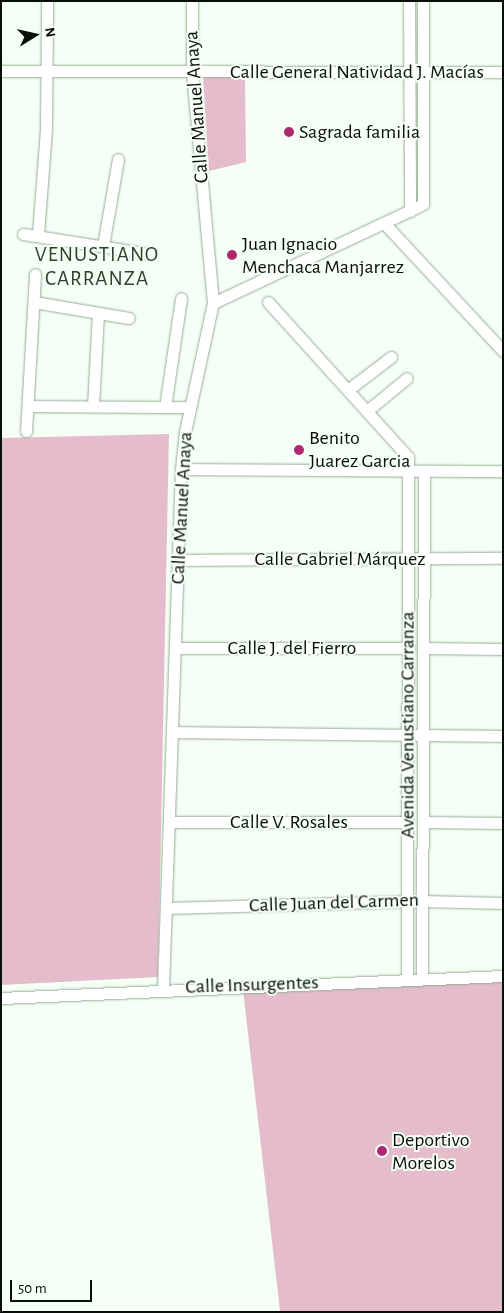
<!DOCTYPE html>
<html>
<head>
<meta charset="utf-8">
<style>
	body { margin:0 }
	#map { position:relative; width:504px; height:1313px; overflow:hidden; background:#f5fff5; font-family:"Alegreya Sans",sans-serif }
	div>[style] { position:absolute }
	.green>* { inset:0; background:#e4bccb }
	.roads { filter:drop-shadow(0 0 1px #96ac96) drop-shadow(0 0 1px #96ac96) }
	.street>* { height:11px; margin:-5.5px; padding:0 5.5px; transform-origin:5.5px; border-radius:5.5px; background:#fff }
	.dots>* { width:14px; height:14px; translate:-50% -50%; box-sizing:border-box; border:2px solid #f5fff5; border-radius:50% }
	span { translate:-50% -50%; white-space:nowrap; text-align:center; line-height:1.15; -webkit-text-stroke:4px #f5fff5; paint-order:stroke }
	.street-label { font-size:20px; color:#080f08 }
	.poi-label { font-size:20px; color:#080f08 }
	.left { translate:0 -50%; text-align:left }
	.neighbourhood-label { font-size:21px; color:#2d3f2d; letter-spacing:1px }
	.frame { position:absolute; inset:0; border:2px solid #080f08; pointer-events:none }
	.north { position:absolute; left:10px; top:10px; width:50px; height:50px; -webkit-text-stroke:4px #f5fff5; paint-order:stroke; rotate:80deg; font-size:14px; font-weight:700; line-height:20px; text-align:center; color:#080f08 }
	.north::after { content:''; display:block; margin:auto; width:18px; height:22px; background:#080f08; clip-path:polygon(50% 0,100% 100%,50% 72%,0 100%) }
	.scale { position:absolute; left:10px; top:1280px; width:82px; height:22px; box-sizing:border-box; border:2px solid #080f08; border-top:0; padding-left:6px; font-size:15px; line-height:18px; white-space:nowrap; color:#080f08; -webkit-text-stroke:4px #f5fff5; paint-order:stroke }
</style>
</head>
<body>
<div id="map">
	<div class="green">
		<div style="clip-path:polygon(203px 77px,245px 77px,246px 162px,209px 171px)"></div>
		<div style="clip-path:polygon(169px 434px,158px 977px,1px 985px,1px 438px)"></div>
		<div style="clip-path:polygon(503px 980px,503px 1312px,259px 1312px,280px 1311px,243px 990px)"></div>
	</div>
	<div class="roads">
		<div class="street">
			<div style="left:409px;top:1px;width:210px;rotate:89.7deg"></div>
			<div style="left:1px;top:71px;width:502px;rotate:0.11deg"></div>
			<div style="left:384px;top:223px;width:175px;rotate:47.1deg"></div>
			<div style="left:23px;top:234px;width:130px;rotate:8.9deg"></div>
			<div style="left:38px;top:235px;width:107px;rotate:-85.7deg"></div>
			<div style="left:46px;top:128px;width:127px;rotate:-89.5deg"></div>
			<div style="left:103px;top:246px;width:88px;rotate:-80.2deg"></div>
			<div style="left:34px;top:302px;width:96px;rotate:9.6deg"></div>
			<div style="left:268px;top:302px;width:209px;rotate:47.9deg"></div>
			<div style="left:408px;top:457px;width:522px;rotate:90.11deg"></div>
			<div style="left:213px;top:303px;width:232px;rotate:-25.2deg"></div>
			<div style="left:423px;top:204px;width:203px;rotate:-90deg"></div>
			<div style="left:349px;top:389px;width:53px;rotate:-37.3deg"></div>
			<div style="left:28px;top:406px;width:162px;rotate:0.4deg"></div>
			<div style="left:93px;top:406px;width:93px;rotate:-86.9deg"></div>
			<div style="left:165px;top:407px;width:110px;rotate:-81.6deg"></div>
			<div style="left:368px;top:410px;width:50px;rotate:-39.4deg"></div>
			<div style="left:26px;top:431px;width:157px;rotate:-86.7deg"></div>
			<div style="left:181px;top:469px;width:322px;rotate:0.4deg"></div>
			<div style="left:178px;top:560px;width:325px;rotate:-0.4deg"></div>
			<div style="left:175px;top:648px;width:234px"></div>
			<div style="left:424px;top:648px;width:79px;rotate:0.7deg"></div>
			<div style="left:172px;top:732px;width:331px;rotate:0.7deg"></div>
			<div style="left:169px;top:822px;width:239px"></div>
			<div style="left:423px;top:822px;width:80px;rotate:0.7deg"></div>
			<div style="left:166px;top:908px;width:257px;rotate:-1.6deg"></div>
			<div style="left:423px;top:901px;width:80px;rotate:1.4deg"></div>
			<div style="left:422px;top:978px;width:507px;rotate:-89.77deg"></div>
			<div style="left:163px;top:989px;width:520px;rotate:-88.02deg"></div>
			<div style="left:181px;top:469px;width:37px;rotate:-84deg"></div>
			<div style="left:185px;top:432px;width:132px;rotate:-77.8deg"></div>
			<div style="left:213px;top:303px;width:233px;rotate:-95.2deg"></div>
			<div style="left:192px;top:71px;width:70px;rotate:-90deg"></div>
			<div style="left:1px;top:998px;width:502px;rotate:-2.51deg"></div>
		</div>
	</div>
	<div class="dots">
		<div style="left:289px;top:132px;background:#ad286f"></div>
		<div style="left:232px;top:255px;background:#ad286f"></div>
		<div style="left:299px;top:450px;background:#ad286f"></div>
		<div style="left:382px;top:1151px;background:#ad286f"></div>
	</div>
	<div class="street-label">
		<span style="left:357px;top:72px">Calle General Natividad J. Macías</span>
		<span style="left:197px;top:107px;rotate:-94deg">Calle Manuel Anaya</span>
		<span style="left:182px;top:508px;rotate:-87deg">Calle Manuel Anaya</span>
		<span style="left:340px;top:559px">Calle Gabriel Márquez</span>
		<span style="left:292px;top:648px">Calle J. del Fierro</span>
		<span style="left:408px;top:725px;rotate:-90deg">Avenida Venustiano Carranza</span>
		<span style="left:289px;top:822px">Calle V. Rosales</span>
		<span style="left:334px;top:903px;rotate:-2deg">Calle Juan del Carmen</span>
		<span style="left:252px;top:985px;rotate:-2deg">Calle Insurgentes</span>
	</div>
	<div class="poi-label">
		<span class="left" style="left:299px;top:132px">Sagrada familia</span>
		<span class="left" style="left:242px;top:256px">Juan Ignacio<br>Menchaca Manjarrez</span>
		<span class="left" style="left:309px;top:450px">Benito<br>Juarez Garcia</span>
		<span class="left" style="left:392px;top:1152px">Deportivo<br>Morelos</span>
	</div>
	<div class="neighbourhood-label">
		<span style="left:97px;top:267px">VENUSTIANO<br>CARRANZA</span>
	</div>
	<div class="frame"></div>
	<div class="north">N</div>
	<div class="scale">50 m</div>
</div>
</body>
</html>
